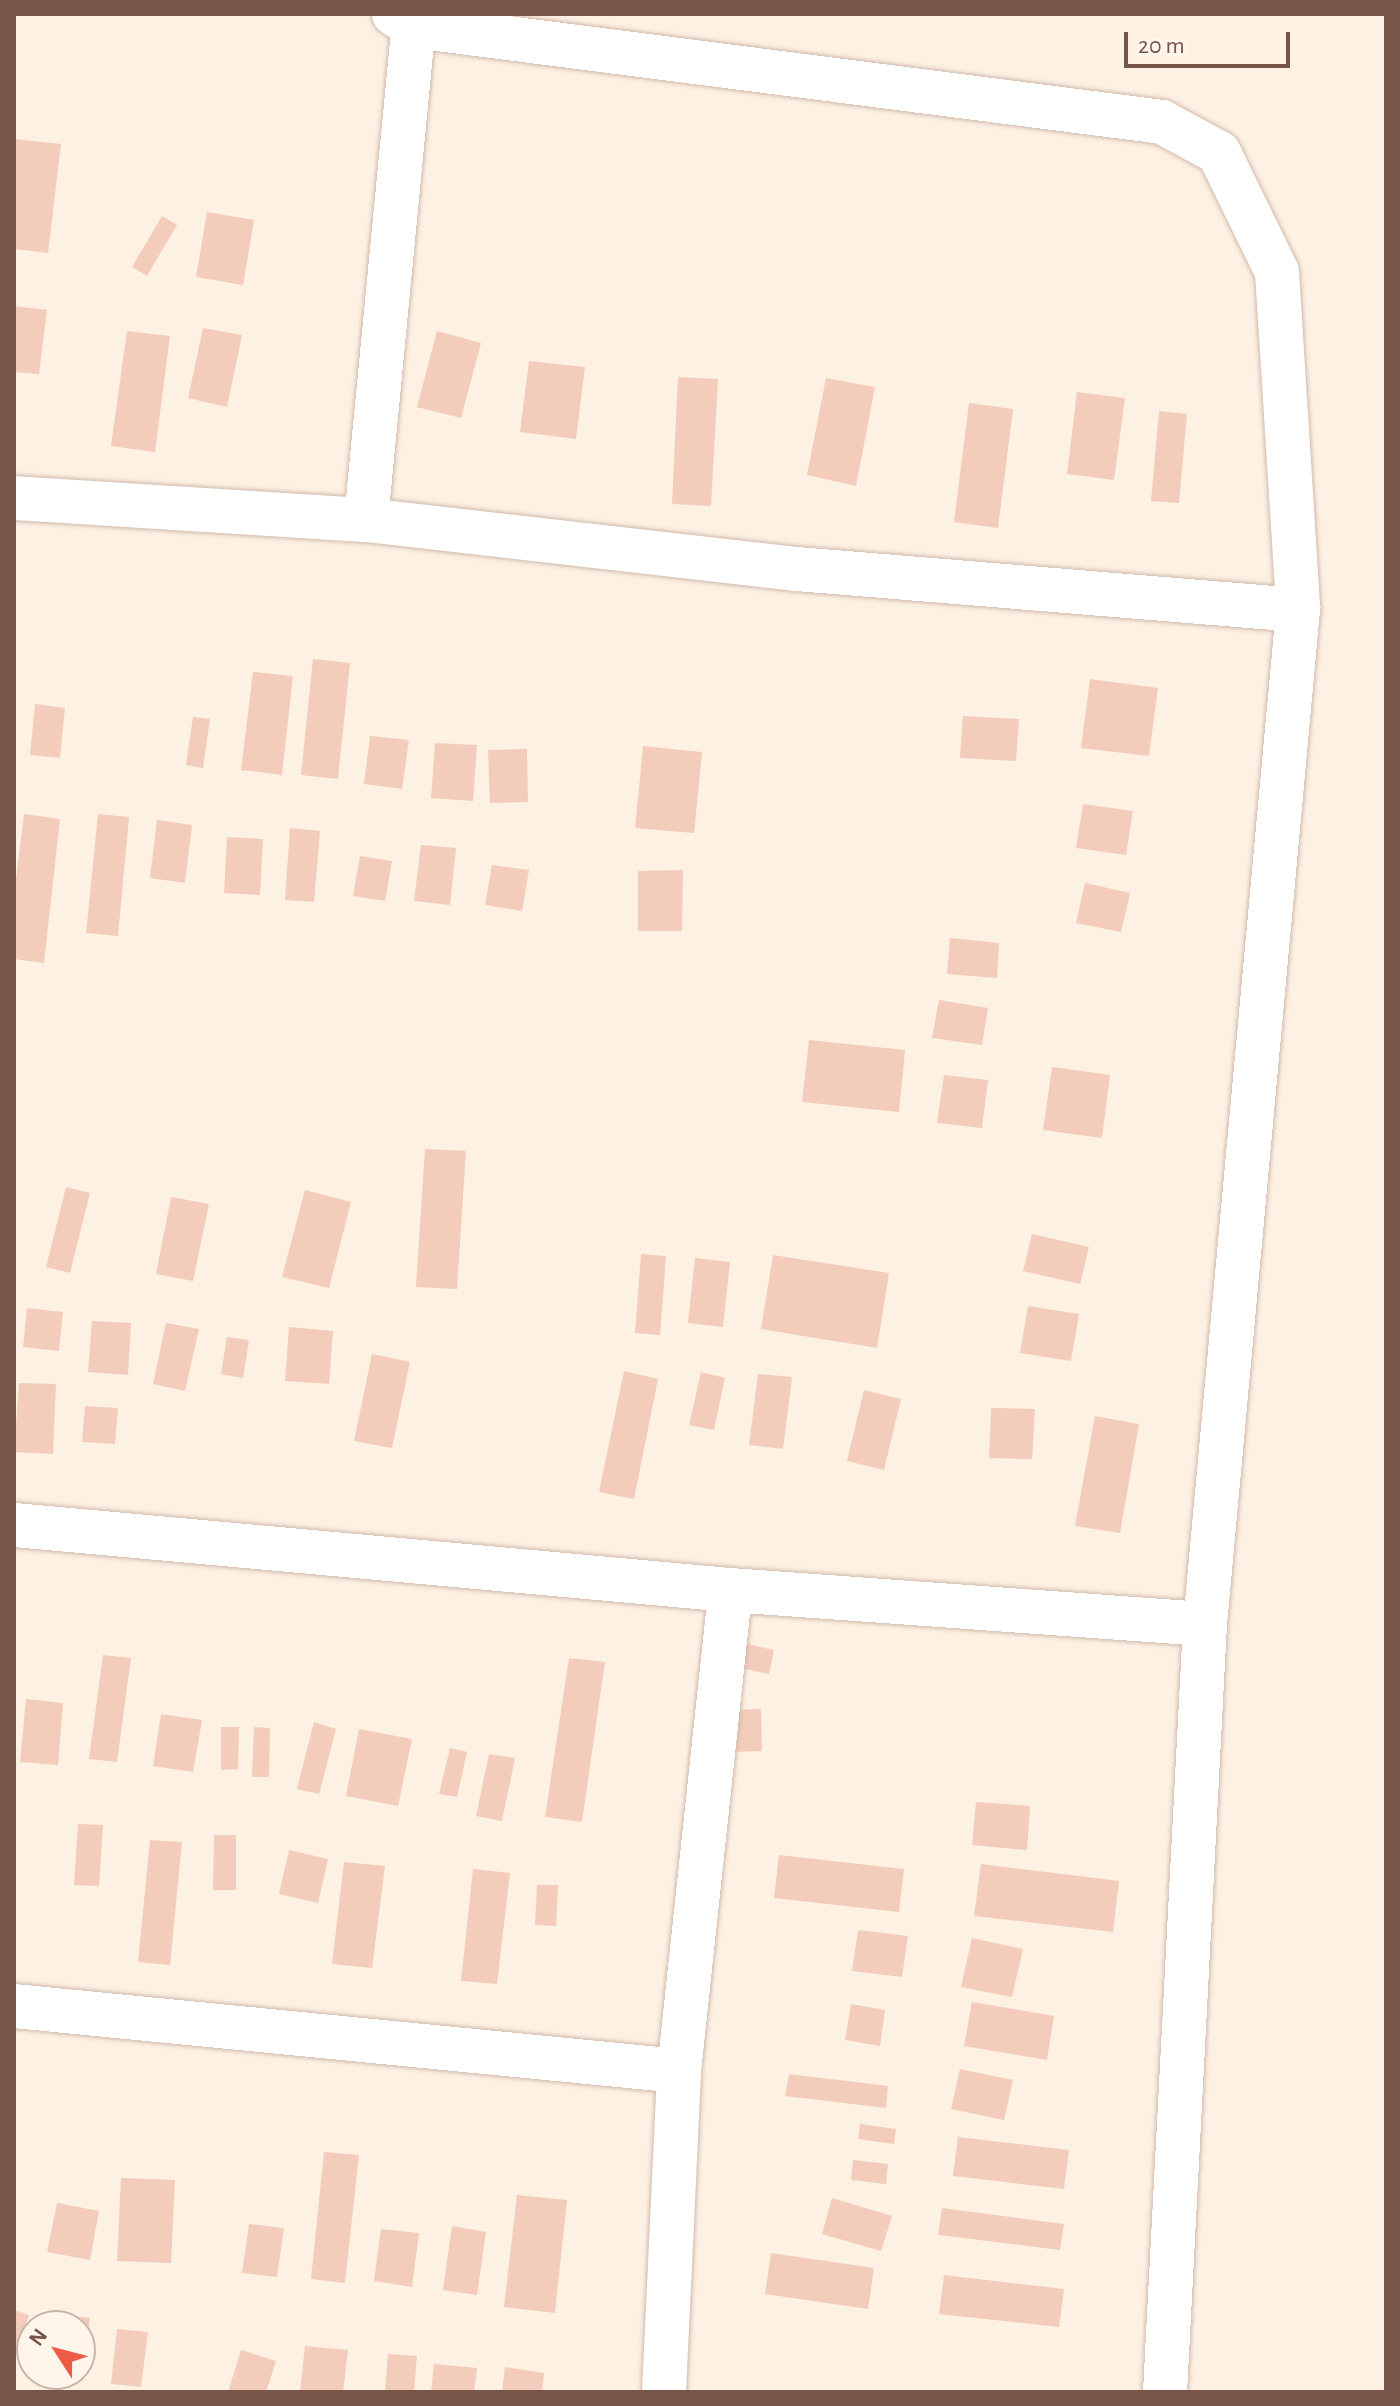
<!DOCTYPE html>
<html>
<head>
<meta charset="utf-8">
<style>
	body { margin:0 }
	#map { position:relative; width:1400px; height:2406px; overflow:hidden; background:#fdf1e4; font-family:"Alegreya Sans",sans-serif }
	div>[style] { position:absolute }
	.building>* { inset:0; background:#f3ccbb }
	.roads { filter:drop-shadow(0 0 2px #d1baac) drop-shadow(0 0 2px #d1baac) }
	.minor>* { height:44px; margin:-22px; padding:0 22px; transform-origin:22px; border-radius:22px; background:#fff }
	span { translate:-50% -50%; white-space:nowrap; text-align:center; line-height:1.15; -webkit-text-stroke:7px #fff5eb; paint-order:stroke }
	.frame { position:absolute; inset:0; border:16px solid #775548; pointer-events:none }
	.north { position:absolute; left:16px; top:2310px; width:80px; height:80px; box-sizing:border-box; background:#fff5eb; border:2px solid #c9b5aa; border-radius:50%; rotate:306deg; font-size:22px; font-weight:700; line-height:32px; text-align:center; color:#775548 }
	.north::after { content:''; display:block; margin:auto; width:28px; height:36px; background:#eb5b45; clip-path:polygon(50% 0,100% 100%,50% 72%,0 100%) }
	.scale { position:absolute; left:1124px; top:32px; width:166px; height:36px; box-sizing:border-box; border:4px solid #775548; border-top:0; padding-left:10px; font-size:24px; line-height:28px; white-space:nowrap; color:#775548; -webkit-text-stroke:6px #fff5eb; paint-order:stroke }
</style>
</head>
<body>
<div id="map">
	<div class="building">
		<div style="clip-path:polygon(14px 139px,61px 144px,48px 253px,14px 249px)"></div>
		<div style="clip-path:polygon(207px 212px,254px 220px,243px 285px,196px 277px)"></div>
		<div style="clip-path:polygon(162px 216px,177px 225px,147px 276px,132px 267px)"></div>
		<div style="clip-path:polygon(14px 306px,47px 310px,39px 374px,14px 372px)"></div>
		<div style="clip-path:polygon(203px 328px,242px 335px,227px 407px,188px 398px)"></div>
		<div style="clip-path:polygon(127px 331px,170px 336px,155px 452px,111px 446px)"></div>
		<div style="clip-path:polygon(437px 331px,481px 343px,461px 418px,417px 407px)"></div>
		<div style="clip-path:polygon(529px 361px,585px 367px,576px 439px,520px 432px)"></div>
		<div style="clip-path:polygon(678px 377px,718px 379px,711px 506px,672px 504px)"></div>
		<div style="clip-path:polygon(826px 378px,875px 387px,856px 486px,807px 475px)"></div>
		<div style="clip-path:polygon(1077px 392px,1125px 398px,1114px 480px,1067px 474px)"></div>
		<div style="clip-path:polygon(969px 403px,1013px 409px,998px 528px,954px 522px)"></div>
		<div style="clip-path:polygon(1159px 411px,1187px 414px,1179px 503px,1151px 501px)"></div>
		<div style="clip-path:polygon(313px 659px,350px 663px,338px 779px,301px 775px)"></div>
		<div style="clip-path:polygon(253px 672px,293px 676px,282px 775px,241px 770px)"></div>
		<div style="clip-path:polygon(1090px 679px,1158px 688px,1149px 756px,1081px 748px)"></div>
		<div style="clip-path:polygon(35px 704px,65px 708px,60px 758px,30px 755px)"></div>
		<div style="clip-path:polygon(963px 716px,1019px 719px,1016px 761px,960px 758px)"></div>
		<div style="clip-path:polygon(193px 717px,210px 719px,203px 768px,186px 765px)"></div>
		<div style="clip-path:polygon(370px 736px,409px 740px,402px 789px,364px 784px)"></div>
		<div style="clip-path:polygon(435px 743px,477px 745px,473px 801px,431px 798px)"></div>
		<div style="clip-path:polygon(643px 746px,702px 752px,694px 833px,635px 828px)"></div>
		<div style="clip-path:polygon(527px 749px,528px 802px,490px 803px,488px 750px)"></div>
		<div style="clip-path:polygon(1083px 804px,1133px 811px,1126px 855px,1076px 848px)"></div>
		<div style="clip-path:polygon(24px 814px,60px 819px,44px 963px,14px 959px,14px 896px)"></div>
		<div style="clip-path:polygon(98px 814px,129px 817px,118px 936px,86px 933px)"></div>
		<div style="clip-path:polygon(157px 820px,192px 825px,185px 883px,150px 878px)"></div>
		<div style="clip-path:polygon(290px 828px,320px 831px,314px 902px,285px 900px)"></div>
		<div style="clip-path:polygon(227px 837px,263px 839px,260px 895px,224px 893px)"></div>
		<div style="clip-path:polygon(421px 845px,456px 848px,450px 905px,414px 901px)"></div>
		<div style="clip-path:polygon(360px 856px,392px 861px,385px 901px,353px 896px)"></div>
		<div style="clip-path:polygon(492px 865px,529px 870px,522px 911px,485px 905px)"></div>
		<div style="clip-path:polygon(683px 870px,682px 931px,638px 931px,638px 871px)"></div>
		<div style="clip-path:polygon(1085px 883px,1130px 893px,1121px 932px,1076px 923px)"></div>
		<div style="clip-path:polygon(950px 938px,999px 943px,997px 978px,947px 974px)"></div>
		<div style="clip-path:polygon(939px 1000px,988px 1008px,982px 1045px,932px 1038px)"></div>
		<div style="clip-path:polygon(809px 1040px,905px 1050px,899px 1112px,802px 1102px)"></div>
		<div style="clip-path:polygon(1052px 1067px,1110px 1075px,1102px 1138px,1043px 1130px)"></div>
		<div style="clip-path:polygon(944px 1075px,988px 1080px,982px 1128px,937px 1123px)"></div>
		<div style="clip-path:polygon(425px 1149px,466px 1151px,457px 1289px,416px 1287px)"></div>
		<div style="clip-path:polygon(66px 1187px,90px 1193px,70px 1273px,46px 1267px)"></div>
		<div style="clip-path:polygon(305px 1190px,351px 1202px,329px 1288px,282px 1277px)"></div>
		<div style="clip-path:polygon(171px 1197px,209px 1204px,193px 1281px,156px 1274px)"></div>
		<div style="clip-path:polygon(1032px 1234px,1089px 1247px,1080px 1284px,1023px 1271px)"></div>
		<div style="clip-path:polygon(641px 1254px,666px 1256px,660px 1335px,635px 1333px)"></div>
		<div style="clip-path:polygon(773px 1255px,889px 1273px,877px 1348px,761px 1329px)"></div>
		<div style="clip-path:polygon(695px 1258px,730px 1262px,723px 1327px,688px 1323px)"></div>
		<div style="clip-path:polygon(1028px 1306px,1079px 1314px,1071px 1361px,1020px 1353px)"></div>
		<div style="clip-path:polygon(27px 1308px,63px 1312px,59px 1351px,23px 1347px)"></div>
		<div style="clip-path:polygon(92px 1321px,131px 1323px,128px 1375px,88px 1372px)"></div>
		<div style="clip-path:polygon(166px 1323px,199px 1329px,185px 1391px,153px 1384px)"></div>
		<div style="clip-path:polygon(289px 1327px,333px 1331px,329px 1384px,285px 1381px)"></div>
		<div style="clip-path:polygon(227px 1337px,249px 1340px,243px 1378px,221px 1374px)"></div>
		<div style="clip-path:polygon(372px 1354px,410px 1362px,392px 1448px,354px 1441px)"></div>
		<div style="clip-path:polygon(624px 1371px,658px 1379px,634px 1499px,599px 1492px)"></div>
		<div style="clip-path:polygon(701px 1372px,725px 1378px,714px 1430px,689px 1425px)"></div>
		<div style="clip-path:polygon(758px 1374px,792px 1377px,783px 1449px,749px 1445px)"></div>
		<div style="clip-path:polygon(19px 1383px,56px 1384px,53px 1454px,14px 1452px)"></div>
		<div style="clip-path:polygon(864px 1390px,901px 1399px,884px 1470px,847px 1461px)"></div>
		<div style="clip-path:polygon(85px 1406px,118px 1408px,115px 1444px,82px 1442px)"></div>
		<div style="clip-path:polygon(991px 1408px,1035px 1409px,1032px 1459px,989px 1458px)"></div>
		<div style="clip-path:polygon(1095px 1416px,1139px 1424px,1120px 1533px,1075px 1526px)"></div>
		<div style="clip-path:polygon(742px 1643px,774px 1650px,769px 1674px,736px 1667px)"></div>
		<div style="clip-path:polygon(103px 1655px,131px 1658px,117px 1762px,89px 1759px)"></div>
		<div style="clip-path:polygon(569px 1658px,605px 1662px,582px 1822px,545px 1817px)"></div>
		<div style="clip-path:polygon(26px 1699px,63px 1703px,58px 1765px,20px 1762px)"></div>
		<div style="clip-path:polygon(761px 1709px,762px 1751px,730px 1752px,728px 1710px)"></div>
		<div style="clip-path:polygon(161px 1714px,202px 1720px,193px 1772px,153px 1766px)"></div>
		<div style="clip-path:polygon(314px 1722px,336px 1729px,319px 1794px,297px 1789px)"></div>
		<div style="clip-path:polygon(221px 1727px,239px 1727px,238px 1769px,221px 1770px)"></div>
		<div style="clip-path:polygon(254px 1727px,270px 1728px,269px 1777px,252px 1777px)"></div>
		<div style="clip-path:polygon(359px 1729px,412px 1739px,398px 1806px,346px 1796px)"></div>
		<div style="clip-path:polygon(450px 1748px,467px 1752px,457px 1797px,439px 1794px)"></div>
		<div style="clip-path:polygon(489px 1754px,515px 1758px,502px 1821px,476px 1816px)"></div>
		<div style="clip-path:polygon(976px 1802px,1030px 1806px,1027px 1850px,972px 1845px)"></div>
		<div style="clip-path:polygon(78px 1824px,103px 1825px,99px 1886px,74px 1885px)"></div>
		<div style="clip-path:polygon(214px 1835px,236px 1835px,236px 1890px,213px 1890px)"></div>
		<div style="clip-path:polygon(150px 1840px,182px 1842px,170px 1965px,138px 1962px)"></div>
		<div style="clip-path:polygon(289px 1850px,328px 1859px,318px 1903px,279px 1894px)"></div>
		<div style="clip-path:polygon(779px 1855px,904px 1869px,899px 1912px,774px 1898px)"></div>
		<div style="clip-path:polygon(344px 1862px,385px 1866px,372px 1968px,332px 1964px)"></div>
		<div style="clip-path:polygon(981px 1864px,1119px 1881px,1113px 1932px,974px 1916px)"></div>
		<div style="clip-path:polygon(473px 1869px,510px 1873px,497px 1984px,461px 1981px)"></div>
		<div style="clip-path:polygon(537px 1885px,558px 1885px,556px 1926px,535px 1925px)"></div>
		<div style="clip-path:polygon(858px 1930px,908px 1936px,902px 1977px,852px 1971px)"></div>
		<div style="clip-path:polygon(972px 1938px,1023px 1949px,1012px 1997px,961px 1987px)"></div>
		<div style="clip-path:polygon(972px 2002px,1054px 2016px,1047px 2060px,964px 2046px)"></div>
		<div style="clip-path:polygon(851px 2004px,885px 2010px,880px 2046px,845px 2040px)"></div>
		<div style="clip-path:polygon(960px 2069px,1013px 2080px,1004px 2120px,951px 2109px)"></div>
		<div style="clip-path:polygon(789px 2074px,888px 2086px,886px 2108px,785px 2096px)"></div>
		<div style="clip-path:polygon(860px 2124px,896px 2129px,894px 2144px,858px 2139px)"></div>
		<div style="clip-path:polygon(958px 2137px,1069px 2150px,1064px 2189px,953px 2176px)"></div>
		<div style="clip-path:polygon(324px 2152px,359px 2155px,345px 2283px,311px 2279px)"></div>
		<div style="clip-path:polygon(853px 2160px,888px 2164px,886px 2184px,851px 2180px)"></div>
		<div style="clip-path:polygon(121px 2178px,175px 2180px,171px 2263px,117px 2261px)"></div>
		<div style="clip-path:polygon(517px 2195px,567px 2200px,555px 2313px,504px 2307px)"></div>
		<div style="clip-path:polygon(832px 2198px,892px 2216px,881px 2251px,822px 2234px)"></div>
		<div style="clip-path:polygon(57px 2203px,99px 2211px,90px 2260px,47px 2252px)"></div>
		<div style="clip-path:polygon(942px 2208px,1064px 2224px,1060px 2250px,938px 2235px)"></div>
		<div style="clip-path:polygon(249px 2224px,284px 2228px,277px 2277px,242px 2273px)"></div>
		<div style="clip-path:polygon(452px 2226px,486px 2232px,477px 2295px,443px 2290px)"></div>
		<div style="clip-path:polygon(381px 2229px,419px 2233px,412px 2287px,374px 2281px)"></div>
		<div style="clip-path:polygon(771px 2253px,874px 2268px,868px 2309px,765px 2294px)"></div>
		<div style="clip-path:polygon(944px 2275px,1064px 2289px,1059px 2327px,939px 2314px)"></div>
		<div style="clip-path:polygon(14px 2310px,29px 2315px,15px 2357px,14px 2357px)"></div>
		<div style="clip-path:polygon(51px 2313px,90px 2318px,82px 2373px,80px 2326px,49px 2326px)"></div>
		<div style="clip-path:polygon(117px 2329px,148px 2332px,141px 2387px,111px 2384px)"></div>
		<div style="clip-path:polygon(305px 2346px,348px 2350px,343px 2392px,300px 2392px)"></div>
		<div style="clip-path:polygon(241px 2350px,276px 2361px,266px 2392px,228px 2392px)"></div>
		<div style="clip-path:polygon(388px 2354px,417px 2356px,414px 2392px,385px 2392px)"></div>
		<div style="clip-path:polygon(434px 2364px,477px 2368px,474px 2392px,431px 2392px)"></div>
		<div style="clip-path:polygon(505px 2367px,544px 2373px,542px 2392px,502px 2392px)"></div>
	</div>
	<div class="roads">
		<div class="minor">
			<div style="left:394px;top:14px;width:23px;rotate:31deg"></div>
			<div style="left:414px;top:26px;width:754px;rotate:7.31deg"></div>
			<div style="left:1162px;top:122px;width:65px;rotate:28.5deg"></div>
			<div style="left:1219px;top:153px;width:132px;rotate:64deg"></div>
			<div style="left:1277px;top:272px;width:339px;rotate:86.4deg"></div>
			<div style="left:1298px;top:610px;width:1018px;rotate:95.24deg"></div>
			<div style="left:1205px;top:1624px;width:769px;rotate:92.98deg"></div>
			<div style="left:14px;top:498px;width:353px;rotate:3.6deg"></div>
			<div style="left:366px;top:520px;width:434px;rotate:6.5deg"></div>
			<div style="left:797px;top:569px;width:503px;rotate:4.68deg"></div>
			<div style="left:366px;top:520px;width:496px;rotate:-84.5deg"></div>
			<div style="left:14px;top:1525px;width:719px;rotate:5.19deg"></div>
			<div style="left:730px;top:1590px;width:476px;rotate:4.1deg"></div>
			<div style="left:14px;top:2006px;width:668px;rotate:5.58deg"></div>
			<div style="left:664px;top:2392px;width:321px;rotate:-87.3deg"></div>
			<div style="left:679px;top:2071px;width:484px;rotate:-83.9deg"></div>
		</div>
	</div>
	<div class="frame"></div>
	<div class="north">N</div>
	<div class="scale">20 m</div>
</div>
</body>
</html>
